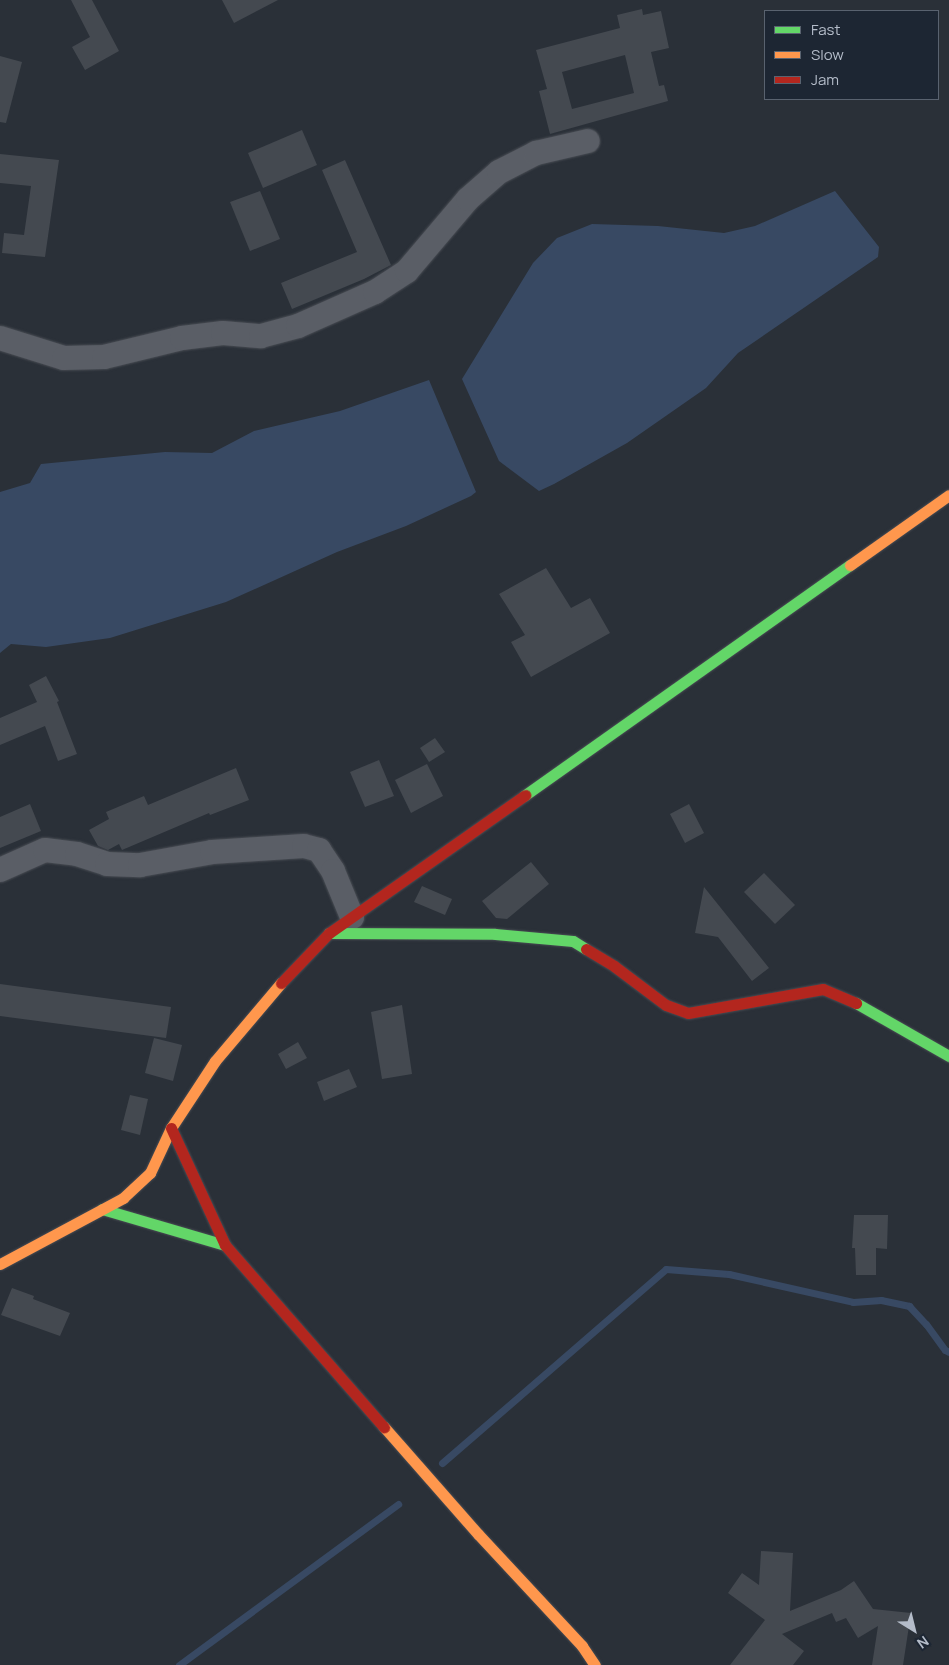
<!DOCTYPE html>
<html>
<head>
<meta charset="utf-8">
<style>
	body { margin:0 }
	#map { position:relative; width:949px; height:1665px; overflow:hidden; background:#2a3038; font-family:Manrope,sans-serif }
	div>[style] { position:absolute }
	.water>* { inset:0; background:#384963 }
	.stream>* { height:7px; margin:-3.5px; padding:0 3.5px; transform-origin:3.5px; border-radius:3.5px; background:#384963 }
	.building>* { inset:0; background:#444950 }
	.roads { filter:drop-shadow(0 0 1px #484c53) drop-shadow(0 0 1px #484c53) }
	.street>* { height:24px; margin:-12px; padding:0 12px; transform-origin:12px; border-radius:12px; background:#5a5e66 }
	.fast>* { height:11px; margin:-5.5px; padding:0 5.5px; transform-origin:5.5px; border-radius:5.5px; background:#63d668 }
	.slow>* { height:11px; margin:-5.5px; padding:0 5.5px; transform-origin:5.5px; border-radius:5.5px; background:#ff974d }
	.jam>* { height:11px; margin:-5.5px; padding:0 5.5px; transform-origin:5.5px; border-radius:5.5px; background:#b3261e }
	span { translate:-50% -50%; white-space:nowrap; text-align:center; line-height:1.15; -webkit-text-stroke:4px #1d2633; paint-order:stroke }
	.legend { position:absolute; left:764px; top:10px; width:175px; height:90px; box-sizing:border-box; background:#1d2633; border:1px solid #59626f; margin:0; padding:6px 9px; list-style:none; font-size:15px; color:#b4bcc9 }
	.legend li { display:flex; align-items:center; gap:10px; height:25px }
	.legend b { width:25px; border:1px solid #59626f }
	.north { position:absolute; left:889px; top:1605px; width:50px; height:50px; -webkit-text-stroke:4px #1d2633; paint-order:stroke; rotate:144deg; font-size:14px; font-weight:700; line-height:20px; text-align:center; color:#b4bcc9 }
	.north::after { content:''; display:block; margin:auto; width:18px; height:22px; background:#b4bcc9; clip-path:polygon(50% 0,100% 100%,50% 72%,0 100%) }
</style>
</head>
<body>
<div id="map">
	<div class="water">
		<div style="clip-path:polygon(835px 191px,879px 247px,878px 257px,738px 353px,706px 388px,627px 443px,554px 484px,539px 491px,499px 461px,462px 379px,533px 263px,557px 238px,592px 224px,658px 226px,724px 233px,755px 226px)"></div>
		<div style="clip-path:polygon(429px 380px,476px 492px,471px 496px,406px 526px,337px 552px,226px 602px,110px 638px,46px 647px,11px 644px,0 653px,0 492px,30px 483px,41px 464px,165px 452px,212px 453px,254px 431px,340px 411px)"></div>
	</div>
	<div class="stream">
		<div style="left:442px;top:1463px;width:296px;rotate:-40.9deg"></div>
		<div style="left:666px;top:1269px;width:63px;rotate:4.5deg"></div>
		<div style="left:729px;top:1274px;width:127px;rotate:12.7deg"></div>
		<div style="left:853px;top:1302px;width:28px;rotate:-4deg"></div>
		<div style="left:881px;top:1300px;width:29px;rotate:12deg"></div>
		<div style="left:909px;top:1306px;width:25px;rotate:47deg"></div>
		<div style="left:926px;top:1324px;width:32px;rotate:54deg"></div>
		<div style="left:945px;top:1350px;width:4px;rotate:27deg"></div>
		<div style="left:179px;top:1665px;width:272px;rotate:-36.3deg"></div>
	</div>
	<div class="building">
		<div style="clip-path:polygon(71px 0,92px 0,119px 51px,85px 70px,72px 47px,90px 37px)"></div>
		<div style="clip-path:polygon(222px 0,278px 0,234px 23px)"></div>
		<div style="clip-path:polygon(evenodd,642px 9px,643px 15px,661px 11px,669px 48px,651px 52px,659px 86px,664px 85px,668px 101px,550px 134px,539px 91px,547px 89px,536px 50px,620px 28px,617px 15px,642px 9px,625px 55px,634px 93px,572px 109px,562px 72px,625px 55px)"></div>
		<div style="clip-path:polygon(0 56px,22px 62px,6px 123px,0 122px)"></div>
		<div style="clip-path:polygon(302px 130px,317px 165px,263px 188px,248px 153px)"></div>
		<div style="clip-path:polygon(0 154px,59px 160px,45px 257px,2px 253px,4px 233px,24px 235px,31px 186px,0 183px)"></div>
		<div style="clip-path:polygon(345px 160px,391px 265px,364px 279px,292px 309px,281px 283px,357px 252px,322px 170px)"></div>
		<div style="clip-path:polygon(260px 191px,280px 239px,250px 251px,230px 202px)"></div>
		<div style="clip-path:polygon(546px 568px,571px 608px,590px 598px,610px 633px,531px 677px,511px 642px,525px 635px,499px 594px)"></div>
		<div style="clip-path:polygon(46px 676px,59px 701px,57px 702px,77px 754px,58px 761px,45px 726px,0 745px,0 718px,37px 702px,29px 685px)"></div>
		<div style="clip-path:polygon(435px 738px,445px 752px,429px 762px,420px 748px)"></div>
		<div style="clip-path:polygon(379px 760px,394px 796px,365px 807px,350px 772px)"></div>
		<div style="clip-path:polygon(427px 764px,443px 796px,411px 813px,395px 780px)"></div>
		<div style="clip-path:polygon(236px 768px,249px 800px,210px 815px,209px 813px,122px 850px,119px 844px,108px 850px,98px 846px,89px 830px,109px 819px,106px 812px,144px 796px,148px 805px)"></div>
		<div style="clip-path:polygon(30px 804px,41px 831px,0 848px,0 817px)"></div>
		<div style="clip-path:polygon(689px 804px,704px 833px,685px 843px,670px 814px)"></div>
		<div style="clip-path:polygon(531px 862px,549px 884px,507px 919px,496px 918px,482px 901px)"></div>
		<div style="clip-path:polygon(764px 873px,795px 905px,775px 924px,744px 892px)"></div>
		<div style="clip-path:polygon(422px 886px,452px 899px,445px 915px,414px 902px)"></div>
		<div style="clip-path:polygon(704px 887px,769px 968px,752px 981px,718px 937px,695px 933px)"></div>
		<div style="clip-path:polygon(0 984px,171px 1007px,166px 1038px,0 1016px)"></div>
		<div style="clip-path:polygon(402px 1005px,412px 1074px,382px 1079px,371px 1012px)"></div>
		<div style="clip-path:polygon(154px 1038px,182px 1045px,173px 1081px,145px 1073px)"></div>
		<div style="clip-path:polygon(298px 1042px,307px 1058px,286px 1069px,278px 1054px)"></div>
		<div style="clip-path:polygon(349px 1069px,357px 1087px,324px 1101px,317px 1082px)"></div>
		<div style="clip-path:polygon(130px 1095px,148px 1099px,140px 1135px,121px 1130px)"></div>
		<div style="clip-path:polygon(854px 1215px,888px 1215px,887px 1249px,876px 1248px,876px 1275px,856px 1275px,855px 1248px,852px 1248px)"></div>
		<div style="clip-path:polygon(12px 1288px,34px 1296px,33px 1299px,70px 1313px,60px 1336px,1px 1315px)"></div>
		<div style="clip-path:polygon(761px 1551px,793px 1553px,790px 1611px,841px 1590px,854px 1581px,873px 1609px,911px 1613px,903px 1665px,872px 1665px,878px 1626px,858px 1638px,846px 1618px,836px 1622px,832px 1613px,782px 1634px,804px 1651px,793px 1665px,730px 1665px,765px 1620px,728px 1593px,742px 1573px,759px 1585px)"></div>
	</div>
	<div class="roads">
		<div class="street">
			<div style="left:0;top:338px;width:67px;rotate:17.4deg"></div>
			<div style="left:64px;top:358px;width:40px;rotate:-1.4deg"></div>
			<div style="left:104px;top:357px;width:80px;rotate:-13.7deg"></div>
			<div style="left:182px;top:338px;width:41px;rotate:-7deg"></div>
			<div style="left:223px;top:333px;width:38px;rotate:5deg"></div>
			<div style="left:261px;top:336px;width:38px;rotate:-15deg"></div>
			<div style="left:298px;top:326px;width:84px;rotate:-23.8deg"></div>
			<div style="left:375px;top:292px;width:38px;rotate:-33deg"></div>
			<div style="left:407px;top:271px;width:94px;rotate:-49.7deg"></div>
			<div style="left:468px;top:199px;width:41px;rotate:-41.1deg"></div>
			<div style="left:499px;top:172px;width:42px;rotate:-27.2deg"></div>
			<div style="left:536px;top:153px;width:53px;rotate:-13deg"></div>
			<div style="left:0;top:870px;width:49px;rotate:-24deg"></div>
			<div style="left:45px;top:850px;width:32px;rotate:7deg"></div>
			<div style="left:77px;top:854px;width:32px;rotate:18deg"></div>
			<div style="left:107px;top:864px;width:33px;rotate:2deg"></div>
			<div style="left:140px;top:865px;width:73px;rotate:-10.2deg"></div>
			<div style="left:212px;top:852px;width:92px;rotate:-3.7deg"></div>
			<div style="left:304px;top:846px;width:16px;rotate:15deg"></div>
			<div style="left:319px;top:850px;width:25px;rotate:56deg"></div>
			<div style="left:333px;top:871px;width:50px;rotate:67.6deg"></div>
		</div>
		<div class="fast">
			<div style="left:525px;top:795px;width:398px;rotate:-35.3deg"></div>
			<div style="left:329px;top:933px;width:166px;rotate:0.3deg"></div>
			<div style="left:495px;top:934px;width:78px;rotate:5.1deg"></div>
			<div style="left:573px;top:941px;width:15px;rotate:32deg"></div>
			<div style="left:856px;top:1003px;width:107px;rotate:29.7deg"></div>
			<div style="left:102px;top:1209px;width:128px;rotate:16.3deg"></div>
		</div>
		<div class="slow">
			<div style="left:850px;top:565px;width:121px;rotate:-35.3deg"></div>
			<div style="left:0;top:1264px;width:140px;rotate:-28.2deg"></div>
			<div style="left:123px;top:1198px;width:37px;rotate:-43deg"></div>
			<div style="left:150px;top:1173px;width:50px;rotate:-65deg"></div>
			<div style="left:171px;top:1128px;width:80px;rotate:-56.7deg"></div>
			<div style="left:215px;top:1061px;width:102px;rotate:-49.8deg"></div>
			<div style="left:384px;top:1427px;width:142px;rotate:48.7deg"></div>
			<div style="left:478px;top:1534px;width:153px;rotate:47.1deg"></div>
			<div style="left:582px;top:1646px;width:23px;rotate:56deg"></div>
		</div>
		<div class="jam">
			<div style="left:586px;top:949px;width:33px;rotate:31deg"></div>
			<div style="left:614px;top:966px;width:65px;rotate:36.9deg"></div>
			<div style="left:666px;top:1005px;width:23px;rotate:20deg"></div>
			<div style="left:688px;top:1013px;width:137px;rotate:-10.1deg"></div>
			<div style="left:823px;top:989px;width:36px;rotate:23deg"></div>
			<div style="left:281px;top:983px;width:69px;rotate:-46.2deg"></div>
			<div style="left:329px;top:933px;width:240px;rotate:-35.1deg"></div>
			<div style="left:171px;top:1128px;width:129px;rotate:65.2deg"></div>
			<div style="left:225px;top:1245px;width:242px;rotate:48.9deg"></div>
		</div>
	</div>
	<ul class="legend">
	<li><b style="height:6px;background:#63d668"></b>Fast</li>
	<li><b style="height:6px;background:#ff974d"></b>Slow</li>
	<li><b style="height:6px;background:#b3261e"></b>Jam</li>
	</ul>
	<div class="north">N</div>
</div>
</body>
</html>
